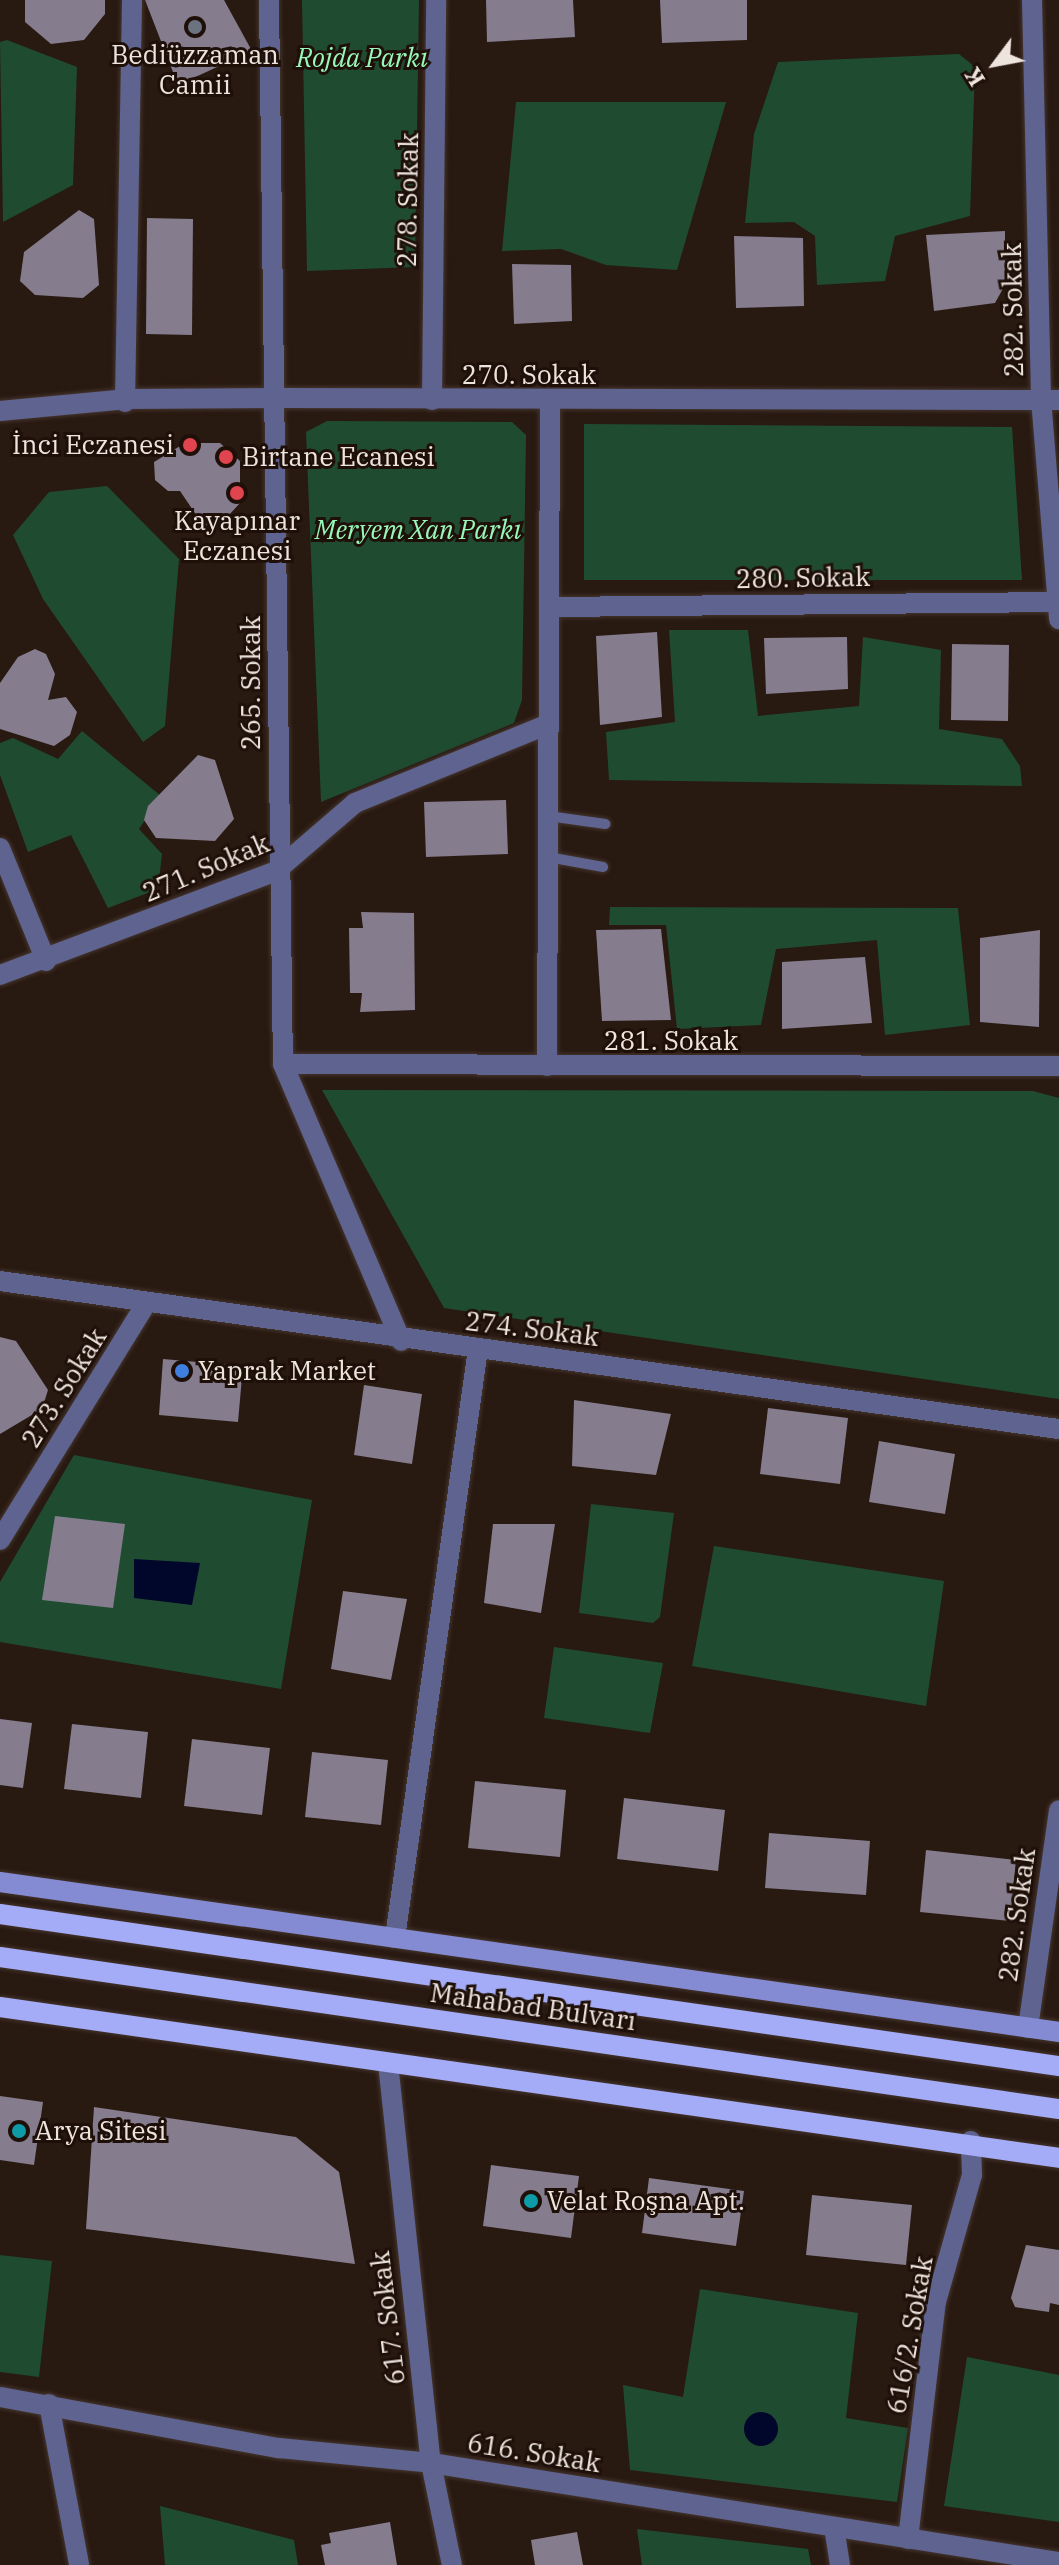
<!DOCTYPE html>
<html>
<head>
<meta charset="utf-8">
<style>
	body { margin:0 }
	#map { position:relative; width:1059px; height:2565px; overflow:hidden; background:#281911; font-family:"IBM Plex Serif",serif }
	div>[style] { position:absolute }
	.green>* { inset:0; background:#1f4c31 }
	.water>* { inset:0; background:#00072b }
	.round { border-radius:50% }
	.building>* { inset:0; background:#857c8d }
	.roads { filter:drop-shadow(0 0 2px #44352e) drop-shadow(0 0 2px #44352e) }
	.lane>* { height:10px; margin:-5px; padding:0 5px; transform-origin:5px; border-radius:5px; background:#5f6390 }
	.street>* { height:20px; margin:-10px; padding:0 10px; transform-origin:10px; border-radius:10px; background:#5f6390 }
	.secondary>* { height:20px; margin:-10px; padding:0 10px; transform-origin:10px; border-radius:10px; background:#858bd3 }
	.primary>* { height:20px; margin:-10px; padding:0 10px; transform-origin:10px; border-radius:10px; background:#a5acf7 }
	.dots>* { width:22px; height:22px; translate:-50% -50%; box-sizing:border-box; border:4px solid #1e1009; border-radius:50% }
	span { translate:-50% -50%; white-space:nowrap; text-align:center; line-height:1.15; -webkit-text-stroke:6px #1e1009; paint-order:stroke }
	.poi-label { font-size:26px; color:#eee4de }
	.right { translate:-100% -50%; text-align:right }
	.left { translate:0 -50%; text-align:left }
	.park-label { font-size:26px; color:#97f8b9; font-style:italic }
	.street-label { font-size:26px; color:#eee4de }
	.north { position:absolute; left:955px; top:24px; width:80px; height:80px; -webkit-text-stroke:6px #1e1009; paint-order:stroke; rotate:238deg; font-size:22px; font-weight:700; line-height:32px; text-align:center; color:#eee4de }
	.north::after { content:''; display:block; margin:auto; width:28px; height:36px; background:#eee4de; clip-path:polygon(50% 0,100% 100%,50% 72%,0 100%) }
</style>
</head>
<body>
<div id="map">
	<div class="green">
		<div style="clip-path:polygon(302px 0,419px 0,415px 267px,307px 271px)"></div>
		<div style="clip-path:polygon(7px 40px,77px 67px,73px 185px,3px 222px,0 42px)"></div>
		<div style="clip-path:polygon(959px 54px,975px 67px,970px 216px,895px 236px,885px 281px,817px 285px,815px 236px,794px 222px,745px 223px,754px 134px,778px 62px)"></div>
		<div style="clip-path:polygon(516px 102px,726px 102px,677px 270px,606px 265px,561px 249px,502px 251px)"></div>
		<div style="clip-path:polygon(327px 421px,512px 422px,526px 435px,522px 700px,514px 723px,321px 802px,306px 432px)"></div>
		<div style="clip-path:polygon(584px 424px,1012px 427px,1022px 580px,584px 580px)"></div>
		<div style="clip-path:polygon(107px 486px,179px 559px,165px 726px,143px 742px,43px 599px,13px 535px,49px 492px)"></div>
		<div style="clip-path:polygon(669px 630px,748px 630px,758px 716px,859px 706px,863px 637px,941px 650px,939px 729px,1002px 739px,1020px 766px,1022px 786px,609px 780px,606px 732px,675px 722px)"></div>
		<div style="clip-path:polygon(82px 731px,161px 796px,139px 829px,162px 854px,158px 889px,108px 908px,71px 835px,28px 852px,0 775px,0 743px,13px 738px,58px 759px)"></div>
		<div style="clip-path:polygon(610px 907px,958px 908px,970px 1025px,885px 1035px,877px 940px,776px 949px,761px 1025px,677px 1029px,666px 925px,609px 925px)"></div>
		<div style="clip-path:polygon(322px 1090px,1033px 1091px,1059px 1098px,1059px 1399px,444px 1308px)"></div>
		<div style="clip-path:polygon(74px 1455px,312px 1500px,281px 1689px,0 1642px,0 1582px)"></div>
		<div style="clip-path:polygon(591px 1504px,674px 1513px,660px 1617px,653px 1623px,579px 1613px)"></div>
		<div style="clip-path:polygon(714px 1546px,944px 1581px,926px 1706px,692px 1666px)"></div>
		<div style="clip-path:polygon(554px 1647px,663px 1663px,650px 1733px,544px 1718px)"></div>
		<div style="clip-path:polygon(0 2255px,52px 2261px,39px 2377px,0 2372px)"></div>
		<div style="clip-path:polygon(700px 2289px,858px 2313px,846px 2418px,908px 2428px,897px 2502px,630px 2470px,623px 2385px,683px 2397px)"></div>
		<div style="clip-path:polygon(967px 2357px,1059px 2375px,1059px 2522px,944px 2506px)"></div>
		<div style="clip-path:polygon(160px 2506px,294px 2540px,298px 2565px,165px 2565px)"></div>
		<div style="clip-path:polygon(637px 2529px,808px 2549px,811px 2565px,642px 2565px)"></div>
	</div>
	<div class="water">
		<div style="clip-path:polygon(134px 1559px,200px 1563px,192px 1605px,134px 1598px)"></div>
		<div class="round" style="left:744px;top:2412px;width:34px;height:34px"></div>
	</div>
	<div class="building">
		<div style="clip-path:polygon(25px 0,105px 0,105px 14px,84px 40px,51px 44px,25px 22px)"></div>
		<div style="clip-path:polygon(145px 0,224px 0,252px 51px,178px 85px)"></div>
		<div style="clip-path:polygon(486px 0,573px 0,575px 37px,487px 42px)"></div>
		<div style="clip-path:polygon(660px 0,747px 0,747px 40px,662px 43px)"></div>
		<div style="clip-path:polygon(79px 210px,94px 219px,99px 285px,83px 298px,35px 295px,20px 281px,24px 252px)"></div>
		<div style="clip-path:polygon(147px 218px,193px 219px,192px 335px,146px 334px)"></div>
		<div style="clip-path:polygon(1005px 231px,1005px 285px,995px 303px,934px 311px,926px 235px)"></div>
		<div style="clip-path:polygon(734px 236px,803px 238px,804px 306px,736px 308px)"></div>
		<div style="clip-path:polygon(512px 264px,571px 265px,572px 321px,514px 324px)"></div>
		<div style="clip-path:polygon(185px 443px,220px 443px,240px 461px,240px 503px,218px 527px,203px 525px,180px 491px,168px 491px,155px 480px,154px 462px)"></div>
		<div style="clip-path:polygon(657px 632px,662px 717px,600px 725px,596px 636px)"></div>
		<div style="clip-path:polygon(847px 637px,848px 689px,766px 694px,764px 638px)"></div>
		<div style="clip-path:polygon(952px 644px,1009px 645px,1008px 721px,951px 720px)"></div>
		<div style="clip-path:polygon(35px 649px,46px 654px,55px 674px,48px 700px,66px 697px,77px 712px,70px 735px,54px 746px,0 729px,0 683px,18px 657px)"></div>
		<div style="clip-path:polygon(198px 755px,215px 760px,234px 819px,215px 841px,156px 838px,144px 820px,148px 806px)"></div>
		<div style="clip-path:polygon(506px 800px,508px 854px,426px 857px,424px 802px)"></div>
		<div style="clip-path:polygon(361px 912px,414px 913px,415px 1010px,360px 1012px,362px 993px,350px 993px,349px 928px,363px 928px)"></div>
		<div style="clip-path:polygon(661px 929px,671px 1020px,602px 1021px,596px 930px)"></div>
		<div style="clip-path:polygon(1040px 930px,1039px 1027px,980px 1022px,980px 938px)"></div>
		<div style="clip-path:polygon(865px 957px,872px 1023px,782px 1029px,782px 962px)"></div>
		<div style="clip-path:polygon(0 1337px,16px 1341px,48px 1390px,42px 1409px,0 1434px)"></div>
		<div style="clip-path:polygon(163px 1359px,243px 1366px,238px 1422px,159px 1415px)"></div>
		<div style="clip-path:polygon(364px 1385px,422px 1394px,412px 1464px,354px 1455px)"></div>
		<div style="clip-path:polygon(574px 1400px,671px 1414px,656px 1475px,572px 1466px)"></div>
		<div style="clip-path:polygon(768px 1408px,848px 1418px,840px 1484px,760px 1474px)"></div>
		<div style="clip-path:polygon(879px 1441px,955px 1454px,945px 1514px,869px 1502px)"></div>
		<div style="clip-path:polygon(55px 1516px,125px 1524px,113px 1608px,42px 1600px)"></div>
		<div style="clip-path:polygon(493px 1524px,555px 1524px,541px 1613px,484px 1603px)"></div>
		<div style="clip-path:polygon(343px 1591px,407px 1599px,391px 1680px,331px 1669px)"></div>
		<div style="clip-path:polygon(0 1719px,32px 1723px,23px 1788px,0 1785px)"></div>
		<div style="clip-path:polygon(72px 1724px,148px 1732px,141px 1798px,64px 1789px)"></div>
		<div style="clip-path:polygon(192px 1739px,270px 1748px,262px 1815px,184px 1806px)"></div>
		<div style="clip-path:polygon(312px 1752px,388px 1760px,381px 1825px,305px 1817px)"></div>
		<div style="clip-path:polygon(475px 1781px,566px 1790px,560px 1857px,468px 1848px)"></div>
		<div style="clip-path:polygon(624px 1798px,725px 1810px,718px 1871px,617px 1859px)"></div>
		<div style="clip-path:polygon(769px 1833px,870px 1841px,866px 1895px,765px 1888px)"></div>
		<div style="clip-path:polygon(926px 1850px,1016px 1860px,1010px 1921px,920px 1912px)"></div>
		<div style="clip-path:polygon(0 2096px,43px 2102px,34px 2165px,0 2160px)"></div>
		<div style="clip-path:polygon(94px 2107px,296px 2137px,339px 2172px,355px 2264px,86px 2229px)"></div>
		<div style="clip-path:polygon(491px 2165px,579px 2176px,571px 2238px,483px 2226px)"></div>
		<div style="clip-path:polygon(649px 2178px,744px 2191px,736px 2246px,642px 2233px)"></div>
		<div style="clip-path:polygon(812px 2195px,912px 2205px,906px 2265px,806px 2255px)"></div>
		<div style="clip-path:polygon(1026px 2245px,1059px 2250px,1059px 2305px,1050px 2303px,1049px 2312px,1015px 2307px,1011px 2298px)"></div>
		<div style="clip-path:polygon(390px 2522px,397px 2565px,325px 2565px,321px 2545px,331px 2543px,329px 2533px)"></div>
		<div style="clip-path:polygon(577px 2532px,583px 2565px,535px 2565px,531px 2540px)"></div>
	</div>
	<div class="roads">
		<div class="lane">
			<div style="left:548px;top:816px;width:58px;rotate:8deg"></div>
			<div style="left:548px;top:857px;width:56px;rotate:10.3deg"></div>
		</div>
		<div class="street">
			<div style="left:269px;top:0;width:1064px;rotate:89.25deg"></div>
			<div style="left:283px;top:1064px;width:301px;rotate:66.9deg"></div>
			<div style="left:1032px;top:0;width:399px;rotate:88.7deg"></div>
			<div style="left:1041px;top:399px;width:221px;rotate:85.3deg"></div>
			<div style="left:432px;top:400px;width:400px;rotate:-89.4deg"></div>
			<div style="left:125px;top:402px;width:402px;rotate:-89deg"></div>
			<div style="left:0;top:411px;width:128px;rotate:-5.4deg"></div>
			<div style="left:127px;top:399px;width:152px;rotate:-0.4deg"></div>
			<div style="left:279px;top:398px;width:780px;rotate:0.15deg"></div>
			<div style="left:549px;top:607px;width:509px;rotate:-0.56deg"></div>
			<div style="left:0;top:848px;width:122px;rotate:67.8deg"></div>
			<div style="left:0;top:975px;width:295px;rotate:-20.6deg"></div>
			<div style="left:276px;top:871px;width:104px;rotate:-40.7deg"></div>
			<div style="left:355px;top:803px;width:209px;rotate:-22.2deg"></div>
			<div style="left:283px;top:1064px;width:776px;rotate:0.15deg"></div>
			<div style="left:547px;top:1066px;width:665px;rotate:-89.74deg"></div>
			<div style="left:0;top:1281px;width:1069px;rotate:7.96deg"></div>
			<div style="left:0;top:1540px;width:278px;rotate:-58.3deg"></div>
			<div style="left:395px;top:1938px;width:595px;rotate:-81.98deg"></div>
			<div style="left:1028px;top:2028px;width:220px;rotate:-81.9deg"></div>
			<div style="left:388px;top:2063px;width:402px;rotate:83.9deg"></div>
			<div style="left:431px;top:2463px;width:104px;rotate:78.4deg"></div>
			<div style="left:0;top:2397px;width:284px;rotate:10.4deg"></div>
			<div style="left:279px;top:2448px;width:153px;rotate:5.6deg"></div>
			<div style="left:431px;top:2463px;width:636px;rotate:8.96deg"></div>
			<div style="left:49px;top:2404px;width:164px;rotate:79.4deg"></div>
			<div style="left:834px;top:2527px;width:38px;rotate:81deg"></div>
			<div style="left:908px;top:2539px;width:239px;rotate:-83.3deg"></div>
			<div style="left:936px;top:2302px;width:132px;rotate:-74.2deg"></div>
			<div style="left:972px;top:2175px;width:34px;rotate:-92deg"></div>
		</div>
		<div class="secondary">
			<div style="left:0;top:1882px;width:1070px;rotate:8.06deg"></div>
		</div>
		<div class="primary">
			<div style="left:0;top:1914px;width:1070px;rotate:8.17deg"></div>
			<div style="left:0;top:1957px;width:1070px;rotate:8.17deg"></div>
			<div style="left:0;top:2007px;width:1070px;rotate:8.11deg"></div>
		</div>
	</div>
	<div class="dots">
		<div style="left:195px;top:27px;background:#6b7280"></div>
		<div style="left:190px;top:445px;background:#e0444e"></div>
		<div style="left:226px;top:457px;background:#e0444e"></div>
		<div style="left:237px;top:493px;background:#e0444e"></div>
		<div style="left:182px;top:1371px;background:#3f7fe0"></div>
		<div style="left:19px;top:2131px;background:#0f9aa8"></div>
		<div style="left:531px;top:2201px;background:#0f9aa8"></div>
	</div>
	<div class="poi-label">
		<span style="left:195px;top:70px">Bediüzzaman<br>Camii</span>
		<span class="right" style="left:174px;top:445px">İnci Eczanesi</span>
		<span class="left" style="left:242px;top:457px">Birtane Ecanesi</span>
		<span style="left:237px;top:536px">Kayapınar<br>Eczanesi</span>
		<span class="left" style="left:198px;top:1371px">Yaprak Market</span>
		<span class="left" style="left:35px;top:2131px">Arya Sitesi</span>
		<span class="left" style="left:547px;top:2201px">Velat Roşna Apt.</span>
	</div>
	<div class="park-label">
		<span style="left:362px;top:58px">Rojda Parkı</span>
		<span style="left:418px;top:530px">Meryem Xan Parkı</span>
	</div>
	<div class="street-label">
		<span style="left:408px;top:200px;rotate:-89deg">278. Sokak</span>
		<span style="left:1013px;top:310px;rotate:-91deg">282. Sokak</span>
		<span style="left:529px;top:375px">270. Sokak</span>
		<span style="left:803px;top:578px;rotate:-1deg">280. Sokak</span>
		<span style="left:251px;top:683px;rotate:-90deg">265. Sokak</span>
		<span style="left:206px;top:868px;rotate:-23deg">271. Sokak</span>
		<span style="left:671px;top:1041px">281. Sokak</span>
		<span style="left:532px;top:1329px;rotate:7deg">274. Sokak</span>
		<span style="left:64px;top:1388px;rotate:-58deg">273. Sokak</span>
		<span style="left:1017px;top:1915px;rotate:-82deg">282. Sokak</span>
		<span style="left:533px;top:2007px;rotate:8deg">Mahabad Bulvarı</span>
		<span style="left:388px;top:2318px;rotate:-97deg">617. Sokak</span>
		<span style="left:910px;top:2335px;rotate:-80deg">616/2. Sokak</span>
		<span style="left:534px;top:2453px;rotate:9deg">616. Sokak</span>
	</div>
	<div class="north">K</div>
</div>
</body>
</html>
